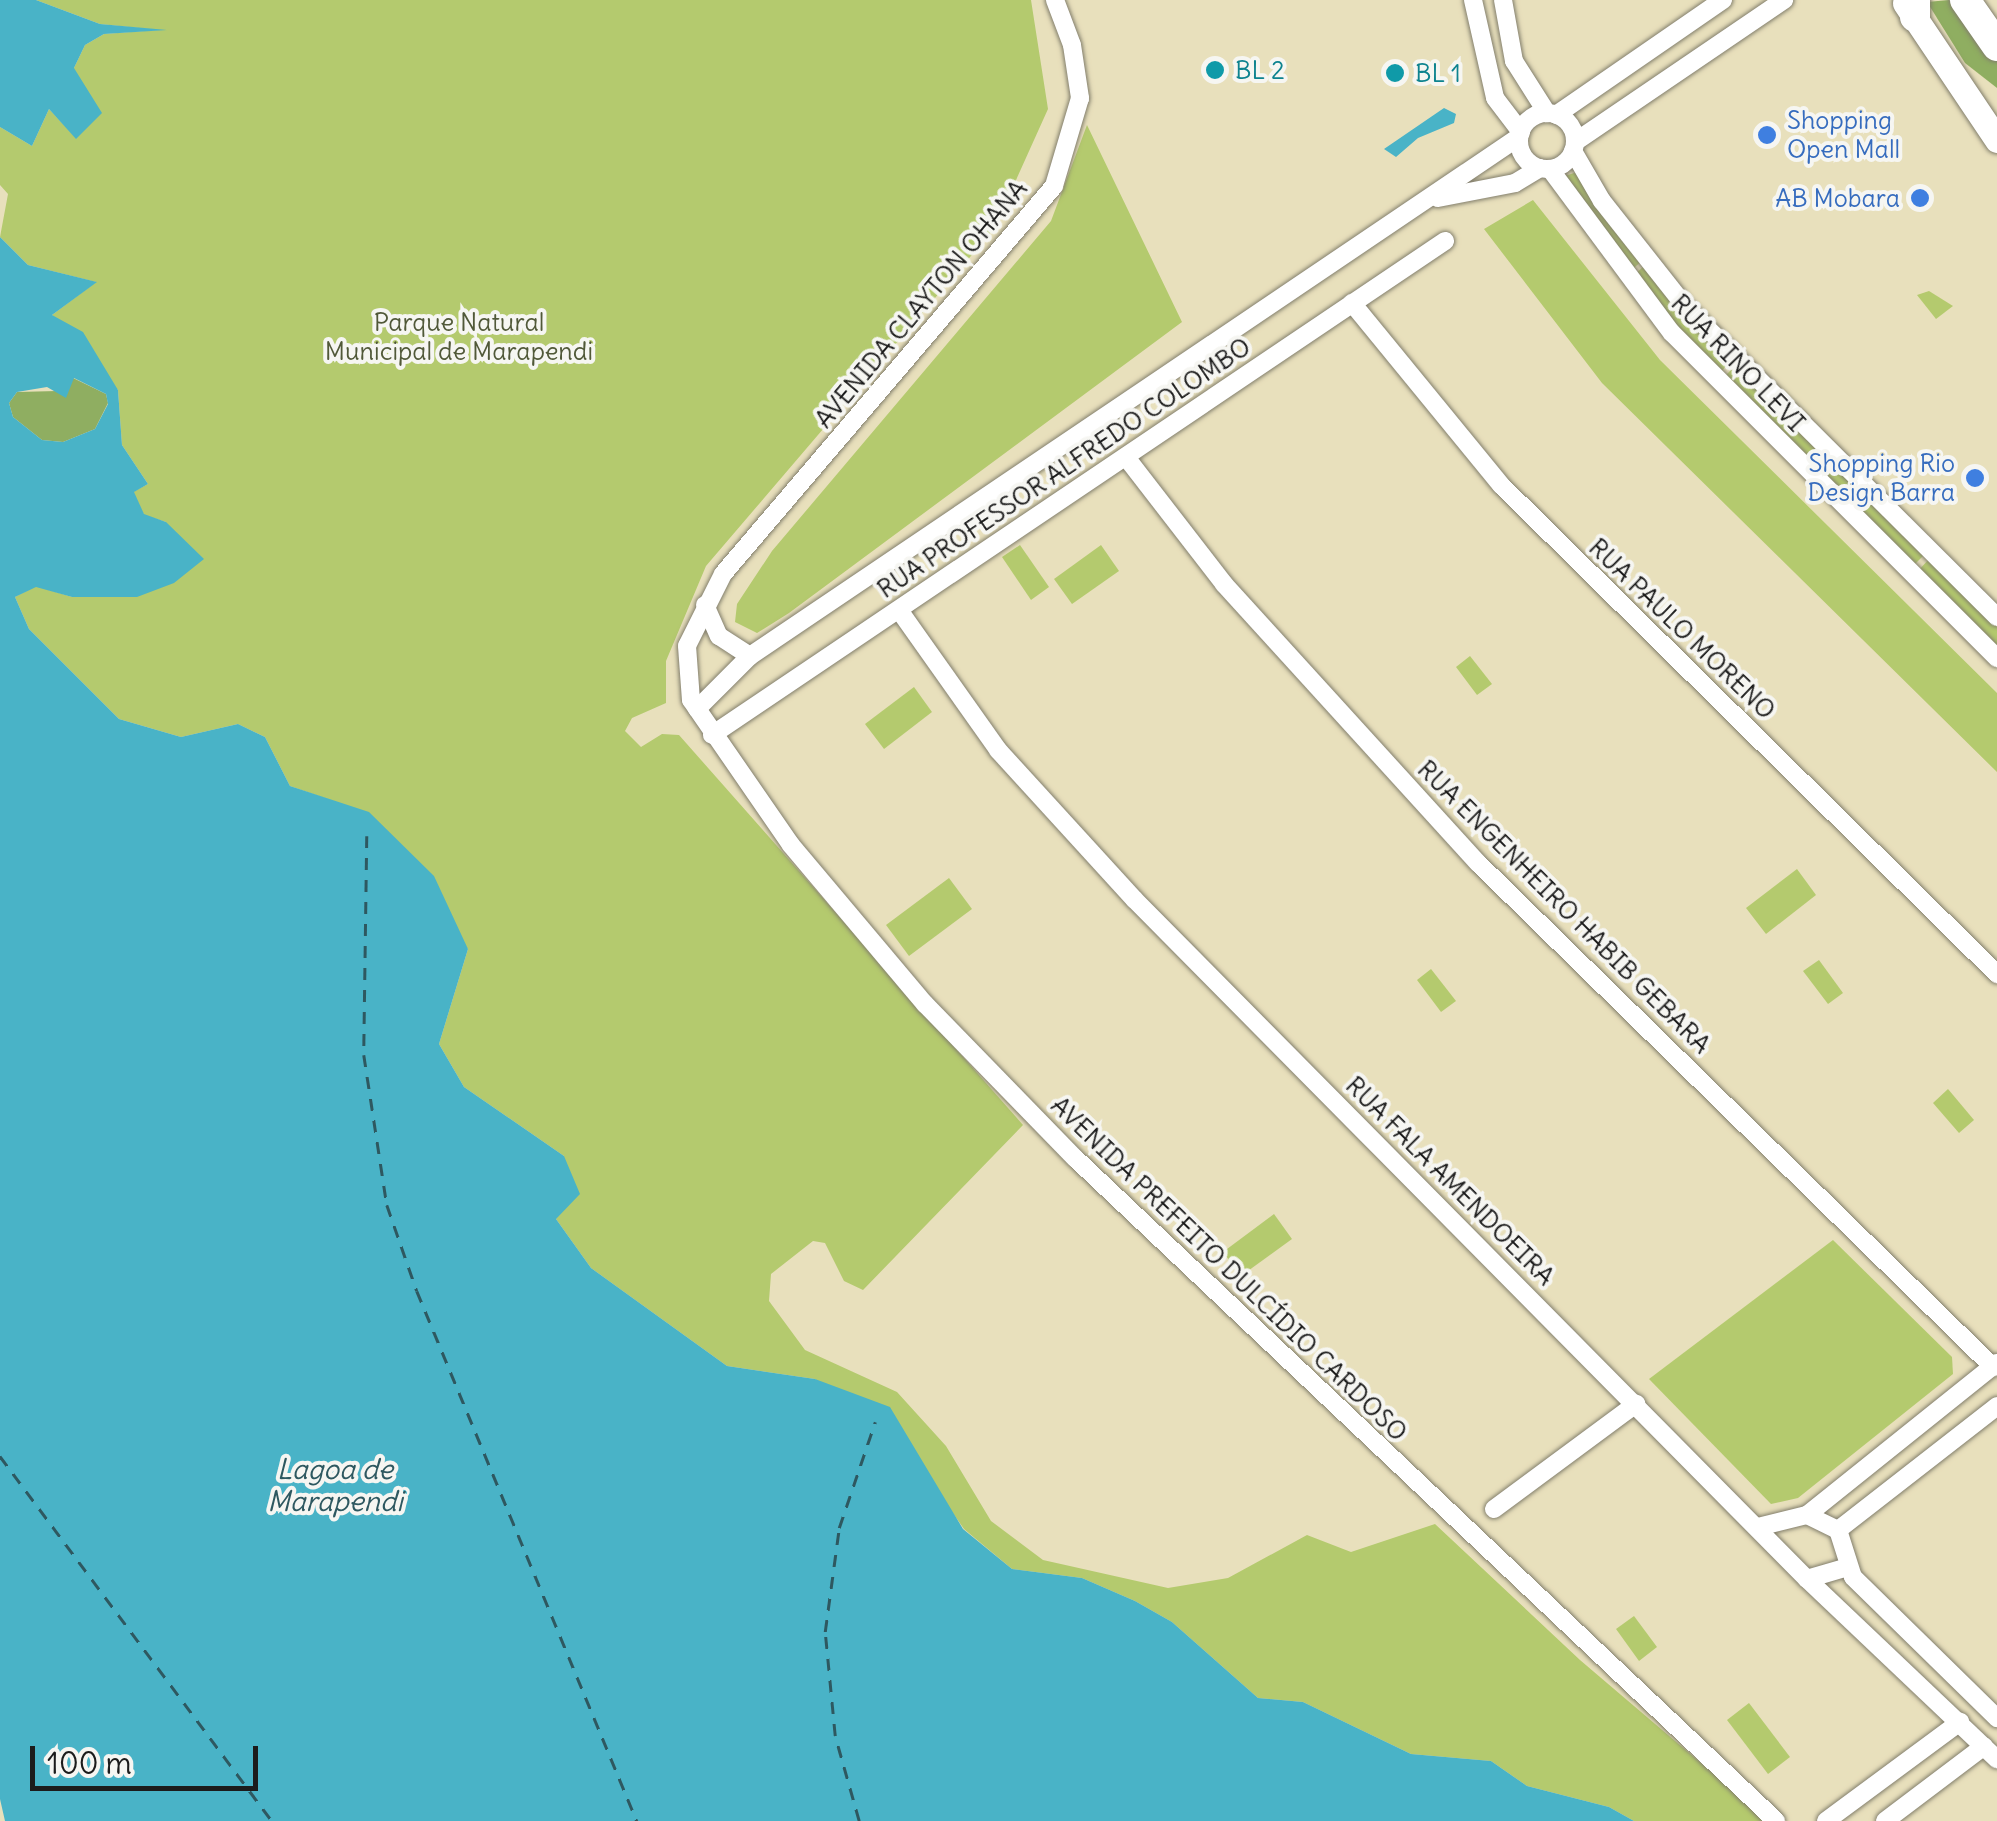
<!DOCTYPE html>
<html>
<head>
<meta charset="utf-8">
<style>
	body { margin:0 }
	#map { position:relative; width:1997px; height:1821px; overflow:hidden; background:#e8e0bc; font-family:Delius,sans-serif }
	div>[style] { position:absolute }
	.green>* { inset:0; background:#b4ca6e }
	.forest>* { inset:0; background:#8fae61 }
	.water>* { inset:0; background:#49b3c7 }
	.ferry>* { height:2.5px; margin-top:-1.25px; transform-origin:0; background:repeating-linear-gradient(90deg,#2e5860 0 12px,transparent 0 22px) }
	.roads { filter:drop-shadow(0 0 2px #827e6c) drop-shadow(0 0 2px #827e6c) }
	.street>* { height:18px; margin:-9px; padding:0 9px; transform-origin:9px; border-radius:9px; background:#fff }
	.street>.ring { margin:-9px; padding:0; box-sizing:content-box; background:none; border:18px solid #fff; border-radius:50% }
	.secondary>* { height:25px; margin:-12.5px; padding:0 12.5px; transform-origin:12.5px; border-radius:12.5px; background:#fff }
	.highway>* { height:30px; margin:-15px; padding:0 15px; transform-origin:15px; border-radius:15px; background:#fff }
	.dots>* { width:28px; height:28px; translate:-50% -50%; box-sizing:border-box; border:5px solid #f6f6f2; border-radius:50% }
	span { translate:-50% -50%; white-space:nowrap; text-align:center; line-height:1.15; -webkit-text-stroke:8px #f6f6f2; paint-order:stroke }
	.culture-label { font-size:25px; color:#0d838f }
	.left { translate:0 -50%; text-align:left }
	.shop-label { font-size:25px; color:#366cbe }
	.right { translate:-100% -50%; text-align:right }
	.street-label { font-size:25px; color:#1c1c1c }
	.park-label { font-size:25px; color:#515939 }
	.water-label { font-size:28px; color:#2e5860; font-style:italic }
	.scale { position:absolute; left:30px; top:1746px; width:228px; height:45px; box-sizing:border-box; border:5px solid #1c1c1c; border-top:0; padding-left:12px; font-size:30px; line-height:35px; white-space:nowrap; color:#1c1c1c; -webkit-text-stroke:8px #f6f6f2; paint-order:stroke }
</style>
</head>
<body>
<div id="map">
	<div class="green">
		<div style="clip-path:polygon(36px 0,1031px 0,1048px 109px,994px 229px,706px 566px,666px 661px,666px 703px,632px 718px,625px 731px,641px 747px,662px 734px,679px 735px,1023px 1125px,863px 1290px,844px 1281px,825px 1243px,813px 1241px,771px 1274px,769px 1301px,805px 1350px,897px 1392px,946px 1446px,991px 1521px,1043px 1560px,1168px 1588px,1228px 1578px,1307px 1535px,1351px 1552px,1435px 1524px,1580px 1660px,1769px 1821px,1634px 1821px,1609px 1807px,1527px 1786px,1491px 1761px,1411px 1754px,1303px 1702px,1258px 1698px,1172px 1622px,1135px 1601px,1082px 1578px,1012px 1569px,964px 1529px,934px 1486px,815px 1379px,727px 1366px,591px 1268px,556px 1219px,564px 1156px,464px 1087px,439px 1044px,468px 949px,362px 811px,290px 786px,265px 737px,238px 724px,181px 737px,119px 719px,29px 629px,15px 597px,36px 586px,72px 597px,166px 522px,144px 515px,133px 492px,148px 484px,122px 445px,118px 390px,52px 315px,96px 282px,28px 265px,0 237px,8px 194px,0 185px,0 127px,32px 146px,49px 109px,76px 138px,74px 68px,85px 45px,104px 34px,158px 30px,100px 24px)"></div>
		<div style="clip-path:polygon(1087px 125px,1182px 322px,789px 613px,757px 633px,735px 622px,737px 604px,772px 551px,1051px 221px)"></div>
		<div style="clip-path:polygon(1577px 172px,1642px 261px,1629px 272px,1565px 176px)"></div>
		<div style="clip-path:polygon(1533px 200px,1660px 360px,1997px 693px,1997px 772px,1602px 383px,1484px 229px)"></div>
		<div style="clip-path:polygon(1645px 265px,1730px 362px,1718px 375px,1632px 277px)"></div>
		<div style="clip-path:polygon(1929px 291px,1953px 306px,1936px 319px,1917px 295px)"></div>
		<div style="clip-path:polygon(1734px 367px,1827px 458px,1814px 471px,1722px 379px)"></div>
		<div style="clip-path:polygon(1832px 462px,1925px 554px,1913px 566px,1820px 475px)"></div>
		<div style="clip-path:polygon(1020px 545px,1049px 587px,1031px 600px,1002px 557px)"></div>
		<div style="clip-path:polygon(1101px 545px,1119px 571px,1072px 604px,1054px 579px)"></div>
		<div style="clip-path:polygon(1930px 558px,1997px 625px,1997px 651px,1917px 572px)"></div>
		<div style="clip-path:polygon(1470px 656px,1492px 684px,1477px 695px,1456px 667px)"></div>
		<div style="clip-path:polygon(914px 687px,932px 712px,884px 749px,865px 724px)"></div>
		<div style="clip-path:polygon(1797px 869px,1816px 895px,1766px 934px,1746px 908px)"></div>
		<div style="clip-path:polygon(949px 878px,972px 909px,909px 956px,886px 925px)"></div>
		<div style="clip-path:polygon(1819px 960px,1843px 993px,1828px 1004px,1803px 971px)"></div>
		<div style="clip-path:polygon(1431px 969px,1456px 1001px,1441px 1012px,1417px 980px)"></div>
		<div style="clip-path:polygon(1948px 1089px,1974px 1120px,1959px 1133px,1933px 1103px)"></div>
		<div style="clip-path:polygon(1274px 1214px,1292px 1239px,1241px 1276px,1223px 1252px)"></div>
		<div style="clip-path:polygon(1833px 1240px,1952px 1357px,1953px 1374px,1798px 1498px,1771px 1504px,1649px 1379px)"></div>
		<div style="clip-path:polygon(1634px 1616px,1657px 1647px,1639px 1661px,1616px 1629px)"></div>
		<div style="clip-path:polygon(1749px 1703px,1790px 1757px,1768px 1774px,1727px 1720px)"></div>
	</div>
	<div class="forest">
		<div style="clip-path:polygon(1949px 0,1997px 58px,1997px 88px,1965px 63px,1927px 2px)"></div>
		<div style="clip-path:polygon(73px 378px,106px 394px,108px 403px,95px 429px,63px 442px,42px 440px,13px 417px,9px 403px,17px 392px,57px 391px)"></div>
	</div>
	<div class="water">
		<div style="clip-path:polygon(0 0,36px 0,100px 24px,167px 30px,104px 34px,85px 45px,74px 68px,102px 113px,76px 139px,49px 109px,32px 146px,0 127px)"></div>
		<div style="clip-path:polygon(1444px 108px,1456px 114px,1454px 123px,1418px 138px,1396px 157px,1384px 149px)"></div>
		<div style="clip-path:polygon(evenodd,0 237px,28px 265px,97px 282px,52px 315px,83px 332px,118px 390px,122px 445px,148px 484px,134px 492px,144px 514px,166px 522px,204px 559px,174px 583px,137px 597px,72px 597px,36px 587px,15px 597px,29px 629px,119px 719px,181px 737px,238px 724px,265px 737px,290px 786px,369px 812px,434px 876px,468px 949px,439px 1044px,464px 1087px,564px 1156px,580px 1194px,556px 1219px,591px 1268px,727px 1366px,815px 1379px,890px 1407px,963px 1529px,1012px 1569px,1082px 1578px,1135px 1601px,1172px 1622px,1258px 1698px,1303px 1702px,1411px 1754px,1491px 1761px,1527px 1786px,1609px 1807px,1634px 1821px,5px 1821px,0 1799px,0 237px,74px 378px,106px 394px,108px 404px,95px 429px,63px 442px,42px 440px,13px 417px,9px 403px,17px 392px,47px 387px,66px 398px,74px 378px)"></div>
	</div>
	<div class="ferry">
		<div style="left:367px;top:836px;width:219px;rotate:90.8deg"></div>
		<div style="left:364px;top:1055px;width:152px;rotate:81.3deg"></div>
		<div style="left:387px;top:1205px;width:91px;rotate:70.8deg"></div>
		<div style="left:417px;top:1291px;width:574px;rotate:67.46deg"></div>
		<div style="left:0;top:1456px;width:455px;rotate:53.3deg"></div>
		<div style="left:859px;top:1821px;width:88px;rotate:-105.8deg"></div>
		<div style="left:835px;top:1736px;width:104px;rotate:-95.5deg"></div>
		<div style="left:825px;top:1632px;width:105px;rotate:-82.3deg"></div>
		<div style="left:839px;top:1528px;width:112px;rotate:-71.2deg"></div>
	</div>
	<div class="roads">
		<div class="street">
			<div style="left:1055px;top:0;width:48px;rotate:69.3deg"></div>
			<div style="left:1072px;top:45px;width:54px;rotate:81.4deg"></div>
			<div style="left:1080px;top:98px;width:92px;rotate:106.5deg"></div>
			<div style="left:1054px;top:186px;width:510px;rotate:130.47deg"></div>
			<div style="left:723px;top:574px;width:80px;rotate:116.6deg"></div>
			<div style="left:687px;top:646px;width:54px;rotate:85.8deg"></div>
			<div style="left:691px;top:700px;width:176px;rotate:55.4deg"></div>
			<div style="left:791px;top:845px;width:208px;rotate:49.9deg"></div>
			<div style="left:925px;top:1004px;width:215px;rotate:45.8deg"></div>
			<div style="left:1075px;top:1158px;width:965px;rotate:43.4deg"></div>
			<div style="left:1473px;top:0;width:100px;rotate:77.3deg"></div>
			<div style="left:1495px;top:98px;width:43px;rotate:52.6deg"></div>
			<div style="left:1503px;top:0;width:62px;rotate:79.8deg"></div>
			<div style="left:1514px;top:61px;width:62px;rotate:57.6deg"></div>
			<div class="ring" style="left:1519px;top:113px;width:38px;height:38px"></div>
			<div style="left:1556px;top:115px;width:203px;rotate:-34.6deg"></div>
			<div style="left:1575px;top:142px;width:253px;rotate:-34.2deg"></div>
			<div style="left:1573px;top:151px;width:58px;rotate:59.9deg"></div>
			<div style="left:1602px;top:201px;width:132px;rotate:51.7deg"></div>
			<div style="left:1684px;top:305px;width:442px;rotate:44.9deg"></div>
			<div style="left:1550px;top:169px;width:204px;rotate:53.4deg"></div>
			<div style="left:1672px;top:333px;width:460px;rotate:45deg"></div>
			<div style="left:1438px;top:198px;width:78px;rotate:-11deg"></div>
			<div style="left:1515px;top:183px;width:29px;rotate:-31deg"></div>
			<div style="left:1352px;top:303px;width:235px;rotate:50.7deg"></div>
			<div style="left:1501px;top:485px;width:697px;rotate:44.59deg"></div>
			<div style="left:1126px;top:457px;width:160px;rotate:52.3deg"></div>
			<div style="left:1224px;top:584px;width:377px;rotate:47.7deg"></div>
			<div style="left:1478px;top:863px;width:721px;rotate:44.38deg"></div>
			<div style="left:705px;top:605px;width:34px;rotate:66deg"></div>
			<div style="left:719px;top:636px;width:37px;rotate:33deg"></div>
			<div style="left:899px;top:610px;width:171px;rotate:54.7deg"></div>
			<div style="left:998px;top:750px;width:202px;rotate:47.6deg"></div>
			<div style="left:1134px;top:899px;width:957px;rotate:45.3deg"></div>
			<div style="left:1807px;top:1579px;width:262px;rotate:43.5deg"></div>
			<div style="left:697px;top:709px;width:75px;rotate:-45deg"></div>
			<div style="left:750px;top:656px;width:928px;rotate:-34.02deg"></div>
			<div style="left:712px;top:735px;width:884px;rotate:-33.98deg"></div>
			<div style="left:1494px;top:1509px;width:177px;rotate:-36.5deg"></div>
			<div style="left:1807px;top:1515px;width:34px;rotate:26deg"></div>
			<div style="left:1838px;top:1530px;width:49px;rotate:72.3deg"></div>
			<div style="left:1853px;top:1577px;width:202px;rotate:44.4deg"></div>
			<div style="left:1758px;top:1527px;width:50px;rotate:-13.8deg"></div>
			<div style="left:1807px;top:1515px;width:243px;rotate:-38.7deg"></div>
			<div style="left:1838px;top:1530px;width:202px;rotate:-37.9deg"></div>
			<div style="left:1807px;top:1579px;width:43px;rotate:-16.3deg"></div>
			<div style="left:1826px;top:1821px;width:167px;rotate:-36.5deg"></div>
			<div style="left:1885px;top:1821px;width:124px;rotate:-37.1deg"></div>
		</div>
		<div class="secondary">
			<div style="left:1905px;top:3px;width:165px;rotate:56.1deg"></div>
		</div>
		<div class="highway">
			<div style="left:1965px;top:0;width:56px;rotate:55.2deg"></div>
			<div style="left:1915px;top:17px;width:17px;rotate:-90deg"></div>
		</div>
	</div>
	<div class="dots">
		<div style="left:1215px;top:70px;background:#0f9aa8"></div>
		<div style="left:1395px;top:73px;background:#0f9aa8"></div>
		<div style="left:1767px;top:135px;background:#3f7fe0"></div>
		<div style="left:1920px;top:198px;background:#3f7fe0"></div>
		<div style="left:1975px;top:478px;background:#3f7fe0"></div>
	</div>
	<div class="culture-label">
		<span class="left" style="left:1235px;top:70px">BL 2</span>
		<span class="left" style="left:1415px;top:73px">BL 1</span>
	</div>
	<div class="shop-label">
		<span class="left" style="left:1787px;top:135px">Shopping<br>Open Mall</span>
		<span class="right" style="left:1900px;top:198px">AB Mobara</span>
		<span class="right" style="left:1955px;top:478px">Shopping Rio<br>Design Barra</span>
	</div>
	<div class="street-label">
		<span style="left:921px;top:304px;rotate:-50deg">AVENIDA CLAYTON OHANA</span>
		<span style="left:1738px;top:363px;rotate:46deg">RUA RINO LEVI</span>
		<span style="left:1064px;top:468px;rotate:-34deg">RUA PROFESSOR ALFREDO COLOMBO</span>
		<span style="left:1682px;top:629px;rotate:44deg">RUA PAULO MORENO</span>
		<span style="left:1564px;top:907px;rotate:45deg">RUA ENGENHEIRO HABIB GEBARA</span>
		<span style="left:1450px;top:1181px;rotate:45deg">RUA FALA AMENDOEIRA</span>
		<span style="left:1229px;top:1269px;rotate:44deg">AVENIDA PREFEITO DULCÍDIO CARDOSO</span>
	</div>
	<div class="park-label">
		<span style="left:459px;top:337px">Parque Natural<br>Municipal de Marapendi</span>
	</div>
	<div class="water-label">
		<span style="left:335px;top:1485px">Lagoa de<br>Marapendi</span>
	</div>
	<div class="scale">100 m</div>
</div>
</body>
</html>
